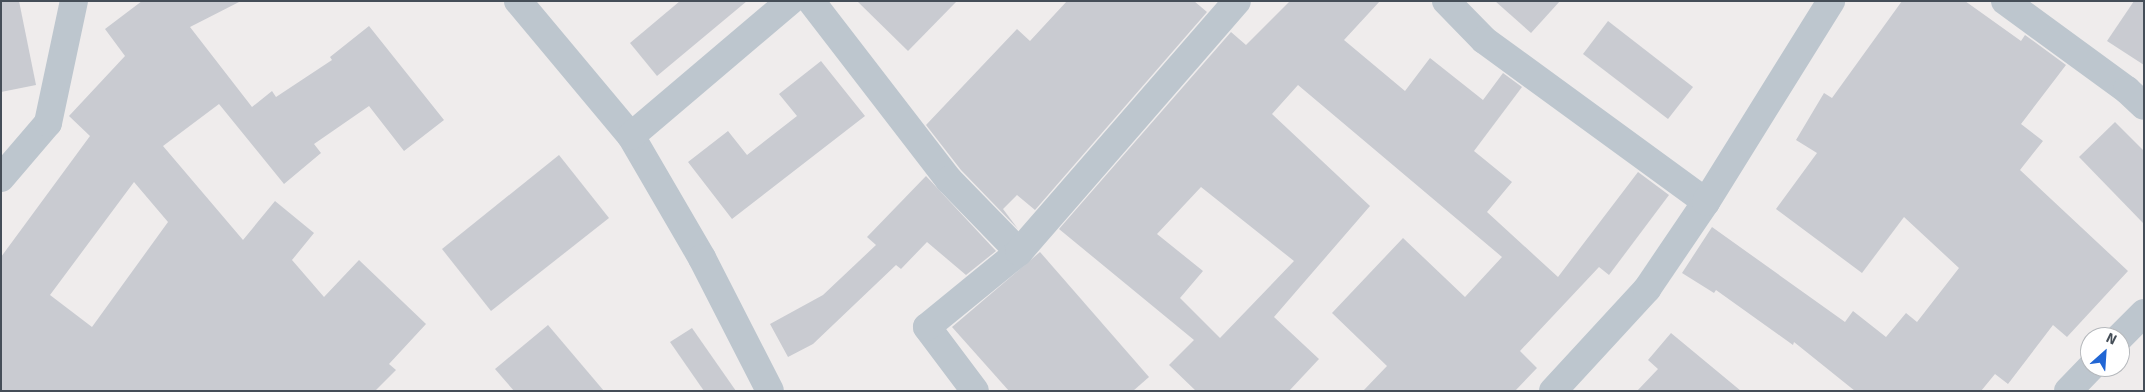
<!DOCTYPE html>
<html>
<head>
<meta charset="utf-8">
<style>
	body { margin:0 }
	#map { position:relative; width:2145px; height:392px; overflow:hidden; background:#efecec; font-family:Signika,sans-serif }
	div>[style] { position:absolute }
	.building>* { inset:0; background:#c9cbd1 }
	.minor>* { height:28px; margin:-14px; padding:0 14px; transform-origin:14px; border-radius:14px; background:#bdc6ce }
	span { translate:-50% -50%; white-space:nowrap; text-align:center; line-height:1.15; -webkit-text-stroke:4px #fff; paint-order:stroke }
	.frame { position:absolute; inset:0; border:2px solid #454e58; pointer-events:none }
	.north { position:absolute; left:2080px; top:327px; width:50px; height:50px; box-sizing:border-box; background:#fff; border:1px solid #b5b8bc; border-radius:50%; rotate:26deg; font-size:14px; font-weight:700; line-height:20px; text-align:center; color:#454e58 }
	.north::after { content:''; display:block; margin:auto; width:18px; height:22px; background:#2166d4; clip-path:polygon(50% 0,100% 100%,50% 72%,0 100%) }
</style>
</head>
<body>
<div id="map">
	<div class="building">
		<div style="clip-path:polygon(1px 1px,19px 1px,36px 85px,1px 92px)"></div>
		<div style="clip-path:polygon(evenodd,142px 1px,241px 1px,190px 27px,252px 107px,272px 91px,276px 97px,332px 60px,330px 57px,369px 26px,444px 120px,404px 151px,369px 106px,314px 144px,321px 153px,284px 184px,219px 104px,163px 146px,243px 240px,275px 201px,314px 233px,292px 260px,324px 297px,359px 260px,426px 324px,389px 364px,396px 370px,375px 391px,1px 391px,1px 257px,90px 136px,69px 116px,125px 56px,105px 29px,142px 1px,134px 182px,168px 222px,92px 327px,50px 295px,134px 182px)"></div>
		<div style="clip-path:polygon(680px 1px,747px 1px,657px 76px,630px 43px)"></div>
		<div style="clip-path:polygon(857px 1px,957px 1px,908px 51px)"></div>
		<div style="clip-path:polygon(1067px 1px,1194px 1px,1207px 12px,1035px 210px,1017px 195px,1003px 209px,1018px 229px,961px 170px,926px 125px,1017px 29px,1030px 41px)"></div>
		<div style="clip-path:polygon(evenodd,1290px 1px,1380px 1px,1344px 40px,1405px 91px,1430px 58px,1483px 100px,1503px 73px,1522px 87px,1474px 151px,1512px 182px,1487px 212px,1558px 277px,1638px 172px,1669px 195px,1609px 275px,1599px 267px,1520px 351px,1537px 368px,1515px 391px,1363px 391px,1387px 366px,1332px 313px,1403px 238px,1465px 297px,1502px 257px,1298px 85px,1272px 114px,1370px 206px,1274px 317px,1319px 359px,1289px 391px,1196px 391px,1169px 365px,1194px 340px,1059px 229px,1231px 32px,1246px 45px,1290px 1px,1201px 187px,1294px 261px,1220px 338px,1180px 298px,1203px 271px,1157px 234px,1201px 187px)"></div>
		<div style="clip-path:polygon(1495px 1px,1560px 1px,1531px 33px)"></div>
		<div style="clip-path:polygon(1902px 1px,1965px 1px,2021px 41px,2025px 35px,2066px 65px,2021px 124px,2043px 141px,2020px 170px,2128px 271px,2067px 337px,2053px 325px,2008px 384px,1995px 374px,1981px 391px,1855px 391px,1794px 342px,1793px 345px,1716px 290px,1714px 293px,1682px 273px,1712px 227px,1845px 322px,1853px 311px,1886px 337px,1906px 313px,1917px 322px,1959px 268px,1904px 217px,1862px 273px,1776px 209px,1817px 153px,1796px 140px,1824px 93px,1832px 98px)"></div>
		<div style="clip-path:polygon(2134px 1px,2144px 1px,2144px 65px,2107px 41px)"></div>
		<div style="clip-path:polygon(1608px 21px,1693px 87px,1668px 119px,1583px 54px)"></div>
		<div style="clip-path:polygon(821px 61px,865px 116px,732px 219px,688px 162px,728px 131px,747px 155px,797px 116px,779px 94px)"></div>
		<div style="clip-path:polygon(2115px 122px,2144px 151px,2144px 224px,2079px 157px)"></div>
		<div style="clip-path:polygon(559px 155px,609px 218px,491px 311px,442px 249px)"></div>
		<div style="clip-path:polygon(926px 176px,996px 251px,966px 275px,927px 242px,901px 269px,896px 265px,813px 344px,788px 357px,770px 324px,823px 295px,876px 245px,867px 237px)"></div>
		<div style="clip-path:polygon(1040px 252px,1149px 377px,1133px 391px,1009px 391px,952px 327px)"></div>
		<div style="clip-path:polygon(548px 325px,604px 391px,514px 391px,495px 369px)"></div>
		<div style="clip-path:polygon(692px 328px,736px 391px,704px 391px,670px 342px)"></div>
		<div style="clip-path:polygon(1671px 333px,1741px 391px,1637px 391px,1658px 369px,1648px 360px)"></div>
	</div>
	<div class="minor">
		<div style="left:518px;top:1px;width:176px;rotate:50.1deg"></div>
		<div style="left:631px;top:136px;width:141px;rotate:59.8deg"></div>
		<div style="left:702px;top:258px;width:149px;rotate:62.9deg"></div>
		<div style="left:811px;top:1px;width:226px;rotate:52.4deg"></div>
		<div style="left:949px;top:180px;width:100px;rotate:45.8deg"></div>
		<div style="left:1446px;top:1px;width:54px;rotate:45.7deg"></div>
		<div style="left:1484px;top:40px;width:275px;rotate:36.1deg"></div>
		<div style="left:2005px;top:1px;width:151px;rotate:36.1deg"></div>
		<div style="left:2127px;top:90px;width:23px;rotate:43deg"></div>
		<div style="left:631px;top:136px;width:209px;rotate:-40.3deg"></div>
		<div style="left:1px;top:178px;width:72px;rotate:-49.5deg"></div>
		<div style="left:48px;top:123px;width:125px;rotate:-78deg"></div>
		<div style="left:2120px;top:337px;width:34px;rotate:-45deg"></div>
		<div style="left:975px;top:391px;width:80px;rotate:-126.9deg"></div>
		<div style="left:927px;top:327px;width:119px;rotate:-39.2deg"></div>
		<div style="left:1019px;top:252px;width:332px;rotate:-49deg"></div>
		<div style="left:1553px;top:391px;width:139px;rotate:-47.3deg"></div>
		<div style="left:1647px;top:289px;width:105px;rotate:-55.9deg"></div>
		<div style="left:1706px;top:202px;width:237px;rotate:-58.1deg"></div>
		<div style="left:2068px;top:391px;width:33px;rotate:-46deg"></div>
	</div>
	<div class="frame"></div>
	<div class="north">N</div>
</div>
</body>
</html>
